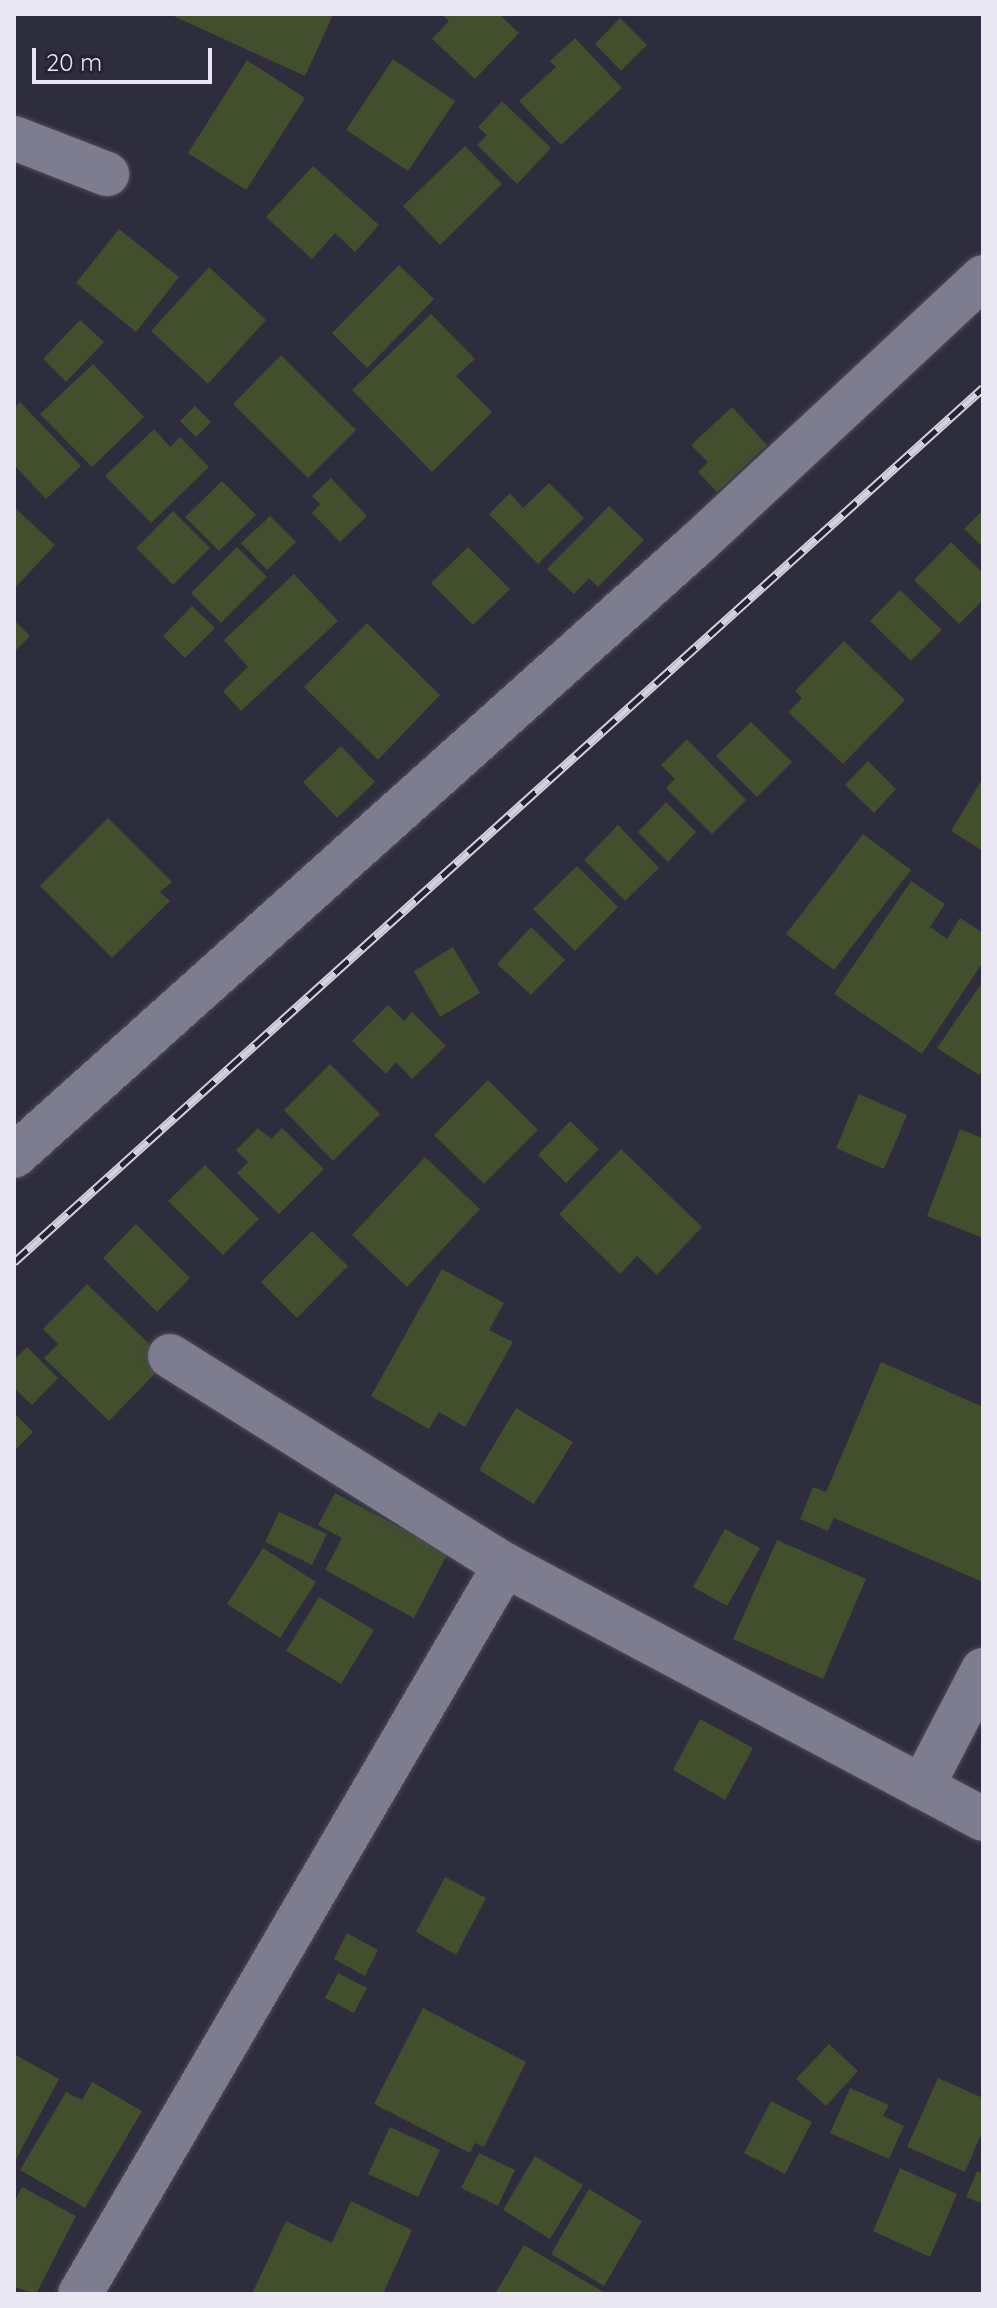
<!DOCTYPE html>
<html>
<head>
<meta charset="utf-8">
<style>
	body { margin:0 }
	#map { position:relative; width:997px; height:2308px; overflow:hidden; background:#2e2d3d; font-family:Quicksand,sans-serif }
	div>[style] { position:absolute }
	.building>* { inset:0; background:#414f2c }
	.roads { filter:drop-shadow(0 0 2px #4d4c5a) drop-shadow(0 0 2px #4d4c5a) }
	.minor>* { height:44px; margin:-22px; padding:0 22px; transform-origin:22px; border-radius:22px; background:#7e7c8f }
	.rail>* { height:9px; margin-top:-4.5px; transform-origin:0; background:repeating-linear-gradient(90deg,#252333 0 18px,#d2d1dc 0 36px); box-sizing:border-box; border-block:2px solid #d2d1dc }
	span { translate:-50% -50%; white-space:nowrap; text-align:center; line-height:1.15; -webkit-text-stroke:6px #252333; paint-order:stroke }
	.frame { position:absolute; inset:0; border:16px solid #e8e7f2; pointer-events:none }
	.scale { position:absolute; left:32px; top:48px; width:180px; height:36px; box-sizing:border-box; border:4px solid #e8e7f2; border-top:0; padding-left:10px; font-size:24px; line-height:28px; white-space:nowrap; color:#e8e7f2; -webkit-text-stroke:6px #252333; paint-order:stroke }
</style>
</head>
<body>
<div id="map">
	<div class="building">
		<div style="clip-path:polygon(169px 14px,330px 14px,333px 15px,305px 76px)"></div>
		<div style="clip-path:polygon(442px 14px,499px 14px,519px 33px,475px 79px,432px 39px,449px 21px)"></div>
		<div style="clip-path:polygon(620px 18px,647px 45px,621px 71px,595px 44px)"></div>
		<div style="clip-path:polygon(575px 38px,622px 88px,561px 145px,519px 101px,556px 67px,550px 61px)"></div>
		<div style="clip-path:polygon(393px 59px,455px 101px,408px 171px,346px 130px)"></div>
		<div style="clip-path:polygon(247px 60px,305px 98px,246px 190px,188px 153px)"></div>
		<div style="clip-path:polygon(502px 101px,551px 148px,517px 184px,477px 145px,487px 135px,478px 127px)"></div>
		<div style="clip-path:polygon(465px 146px,502px 184px,440px 245px,403px 206px)"></div>
		<div style="clip-path:polygon(313px 166px,379px 225px,355px 252px,335px 233px,312px 259px,266px 217px)"></div>
		<div style="clip-path:polygon(119px 229px,179px 277px,136px 332px,76px 283px)"></div>
		<div style="clip-path:polygon(399px 265px,434px 299px,367px 368px,332px 333px)"></div>
		<div style="clip-path:polygon(209px 267px,266px 320px,208px 384px,151px 331px)"></div>
		<div style="clip-path:polygon(431px 314px,475px 359px,456px 376px,492px 412px,432px 472px,352px 390px)"></div>
		<div style="clip-path:polygon(80px 320px,104px 342px,66px 382px,43px 359px)"></div>
		<div style="clip-path:polygon(281px 355px,356px 430px,308px 478px,233px 404px)"></div>
		<div style="clip-path:polygon(93px 364px,144px 417px,92px 467px,40px 414px)"></div>
		<div style="clip-path:polygon(20px 402px,81px 466px,46px 499px,14px 465px,14px 408px)"></div>
		<div style="clip-path:polygon(195px 406px,211px 422px,196px 437px,180px 421px)"></div>
		<div style="clip-path:polygon(732px 407px,767px 445px,717px 492px,698px 472px,708px 462px,691px 445px)"></div>
		<div style="clip-path:polygon(154px 429px,170px 447px,180px 437px,209px 467px,151px 523px,105px 476px)"></div>
		<div style="clip-path:polygon(331px 478px,367px 516px,340px 542px,312px 513px,320px 504px,312px 496px)"></div>
		<div style="clip-path:polygon(222px 481px,256px 515px,219px 551px,185px 517px)"></div>
		<div style="clip-path:polygon(549px 483px,584px 518px,538px 564px,489px 514px,510px 493px,523px 508px)"></div>
		<div style="clip-path:polygon(609px 506px,644px 540px,598px 587px,589px 578px,574px 594px,547px 569px)"></div>
		<div style="clip-path:polygon(14px 507px,55px 545px,14px 589px)"></div>
		<div style="clip-path:polygon(983px 510px,983px 547px,964px 529px)"></div>
		<div style="clip-path:polygon(173px 511px,210px 548px,173px 585px,136px 548px)"></div>
		<div style="clip-path:polygon(270px 516px,296px 542px,267px 570px,241px 543px)"></div>
		<div style="clip-path:polygon(951px 542px,983px 573px,983px 600px,959px 624px,914px 580px)"></div>
		<div style="clip-path:polygon(237px 547px,267px 577px,221px 623px,191px 593px)"></div>
		<div style="clip-path:polygon(468px 547px,510px 589px,473px 625px,431px 583px)"></div>
		<div style="clip-path:polygon(294px 574px,338px 621px,241px 711px,223px 691px,248px 667px,224px 640px)"></div>
		<div style="clip-path:polygon(900px 590px,942px 630px,911px 661px,870px 621px)"></div>
		<div style="clip-path:polygon(192px 606px,215px 628px,185px 658px,163px 636px)"></div>
		<div style="clip-path:polygon(14px 620px,30px 636px,14px 652px)"></div>
		<div style="clip-path:polygon(367px 623px,440px 695px,378px 760px,304px 687px)"></div>
		<div style="clip-path:polygon(844px 641px,905px 700px,843px 764px,788px 712px,802px 698px,795px 691px)"></div>
		<div style="clip-path:polygon(751px 722px,792px 762px,757px 797px,716px 756px)"></div>
		<div style="clip-path:polygon(687px 739px,746px 800px,712px 834px,666px 788px,675px 779px,661px 765px)"></div>
		<div style="clip-path:polygon(341px 746px,375px 782px,337px 818px,303px 782px)"></div>
		<div style="clip-path:polygon(868px 761px,896px 789px,874px 813px,845px 785px)"></div>
		<div style="clip-path:polygon(983px 778px,983px 851px,951px 831px)"></div>
		<div style="clip-path:polygon(666px 802px,696px 832px,668px 862px,638px 832px)"></div>
		<div style="clip-path:polygon(108px 818px,172px 882px,160px 892px,170px 901px,112px 958px,40px 886px)"></div>
		<div style="clip-path:polygon(618px 825px,659px 868px,625px 901px,584px 860px)"></div>
		<div style="clip-path:polygon(863px 834px,911px 870px,834px 970px,786px 934px)"></div>
		<div style="clip-path:polygon(577px 866px,618px 907px,575px 951px,533px 909px)"></div>
		<div style="clip-path:polygon(911px 881px,945px 904px,930px 927px,947px 939px,960px 918px,983px 933px,983px 962px,922px 1054px,834px 994px)"></div>
		<div style="clip-path:polygon(531px 927px,565px 960px,531px 995px,497px 964px)"></div>
		<div style="clip-path:polygon(453px 947px,480px 993px,440px 1017px,414px 971px)"></div>
		<div style="clip-path:polygon(983px 981px,983px 1069px,979px 1075px,937px 1048px)"></div>
		<div style="clip-path:polygon(388px 1005px,404px 1021px,412px 1012px,446px 1046px,412px 1079px,396px 1062px,386px 1074px,352px 1041px)"></div>
		<div style="clip-path:polygon(330px 1064px,380px 1114px,333px 1161px,284px 1110px)"></div>
		<div style="clip-path:polygon(488px 1080px,538px 1130px,484px 1184px,434px 1135px)"></div>
		<div style="clip-path:polygon(859px 1094px,907px 1115px,884px 1169px,836px 1148px)"></div>
		<div style="clip-path:polygon(570px 1121px,599px 1149px,566px 1183px,538px 1155px)"></div>
		<div style="clip-path:polygon(258px 1128px,271px 1139px,282px 1128px,324px 1169px,279px 1214px,237px 1173px,248px 1162px,236px 1150px)"></div>
		<div style="clip-path:polygon(960px 1129px,983px 1138px,983px 1238px,927px 1216px)"></div>
		<div style="clip-path:polygon(621px 1149px,702px 1227px,657px 1275px,637px 1256px,620px 1274px,559px 1214px)"></div>
		<div style="clip-path:polygon(425px 1157px,480px 1209px,407px 1287px,352px 1235px)"></div>
		<div style="clip-path:polygon(205px 1165px,259px 1219px,223px 1255px,168px 1201px)"></div>
		<div style="clip-path:polygon(136px 1224px,190px 1278px,157px 1312px,103px 1258px)"></div>
		<div style="clip-path:polygon(312px 1231px,348px 1266px,297px 1318px,261px 1282px)"></div>
		<div style="clip-path:polygon(442px 1269px,504px 1303px,489px 1330px,513px 1342px,465px 1427px,439px 1412px,429px 1429px,371px 1396px)"></div>
		<div style="clip-path:polygon(87px 1284px,167px 1361px,109px 1421px,44px 1358px,58px 1344px,43px 1329px)"></div>
		<div style="clip-path:polygon(27px 1347px,58px 1378px,32px 1405px,14px 1388px,14px 1360px)"></div>
		<div style="clip-path:polygon(881px 1362px,983px 1407px,983px 1582px,834px 1518px,828px 1531px,800px 1519px,813px 1487px,826px 1492px)"></div>
		<div style="clip-path:polygon(516px 1408px,573px 1442px,534px 1504px,479px 1470px)"></div>
		<div style="clip-path:polygon(14px 1413px,33px 1432px,14px 1451px)"></div>
		<div style="clip-path:polygon(335px 1493px,448px 1553px,414px 1618px,325px 1570px,342px 1538px,318px 1525px)"></div>
		<div style="clip-path:polygon(279px 1512px,327px 1534px,312px 1565px,265px 1542px)"></div>
		<div style="clip-path:polygon(725px 1529px,760px 1548px,727px 1606px,693px 1587px)"></div>
		<div style="clip-path:polygon(777px 1540px,866px 1579px,823px 1679px,733px 1639px)"></div>
		<div style="clip-path:polygon(263px 1548px,316px 1582px,280px 1638px,227px 1604px)"></div>
		<div style="clip-path:polygon(319px 1597px,374px 1630px,341px 1684px,286px 1651px)"></div>
		<div style="clip-path:polygon(700px 1719px,753px 1748px,725px 1800px,673px 1770px)"></div>
		<div style="clip-path:polygon(445px 1877px,486px 1898px,456px 1955px,416px 1932px)"></div>
		<div style="clip-path:polygon(347px 1933px,378px 1950px,365px 1976px,334px 1959px)"></div>
		<div style="clip-path:polygon(338px 1973px,367px 1988px,354px 2013px,325px 1998px)"></div>
		<div style="clip-path:polygon(423px 2008px,526px 2062px,484px 2147px,475px 2143px,470px 2153px,374px 2104px)"></div>
		<div style="clip-path:polygon(829px 2044px,858px 2071px,826px 2106px,796px 2079px)"></div>
		<div style="clip-path:polygon(14px 2054px,59px 2079px,14px 2163px)"></div>
		<div style="clip-path:polygon(938px 2078px,983px 2098px,983px 2130px,965px 2172px,907px 2147px)"></div>
		<div style="clip-path:polygon(92px 2082px,142px 2111px,85px 2208px,20px 2170px,66px 2092px,82px 2100px)"></div>
		<div style="clip-path:polygon(850px 2088px,889px 2105px,883px 2116px,904px 2126px,889px 2159px,830px 2133px)"></div>
		<div style="clip-path:polygon(771px 2101px,812px 2122px,785px 2174px,744px 2153px)"></div>
		<div style="clip-path:polygon(390px 2127px,440px 2150px,418px 2197px,368px 2174px)"></div>
		<div style="clip-path:polygon(479px 2153px,515px 2170px,498px 2206px,461px 2188px)"></div>
		<div style="clip-path:polygon(535px 2156px,583px 2185px,550px 2239px,503px 2210px)"></div>
		<div style="clip-path:polygon(900px 2168px,957px 2194px,930px 2257px,873px 2231px)"></div>
		<div style="clip-path:polygon(977px 2171px,983px 2174px,983px 2204px,966px 2197px)"></div>
		<div style="clip-path:polygon(22px 2187px,76px 2216px,36px 2294px,14px 2287px,14px 2202px)"></div>
		<div style="clip-path:polygon(589px 2189px,642px 2221px,604px 2286px,551px 2254px)"></div>
		<div style="clip-path:polygon(351px 2201px,412px 2230px,383px 2294px,252px 2294px,286px 2221px,332px 2243px)"></div>
		<div style="clip-path:polygon(524px 2245px,607px 2294px,495px 2294px)"></div>
	</div>
	<div class="roads">
		<div class="minor">
			<div style="left:14px;top:138px;width:100px;rotate:21.2deg"></div>
			<div style="left:14px;top:1156px;width:918px;rotate:-41.87deg"></div>
			<div style="left:698px;top:543px;width:390px;rotate:-43deg"></div>
			<div style="left:170px;top:1356px;width:395px;rotate:32deg"></div>
			<div style="left:505px;top:1565px;width:541px;rotate:27.99deg"></div>
			<div style="left:922px;top:1787px;width:132px;rotate:-62.5deg"></div>
			<div style="left:80px;top:2294px;width:844px;rotate:-59.76deg"></div>
		</div>
	</div>
	<div class="rail">
		<div style="left:14px;top:1262px;width:1305px;rotate:-42.05deg"></div>
	</div>
	<div class="frame"></div>
	<div class="scale">20 m</div>
</div>
</body>
</html>
